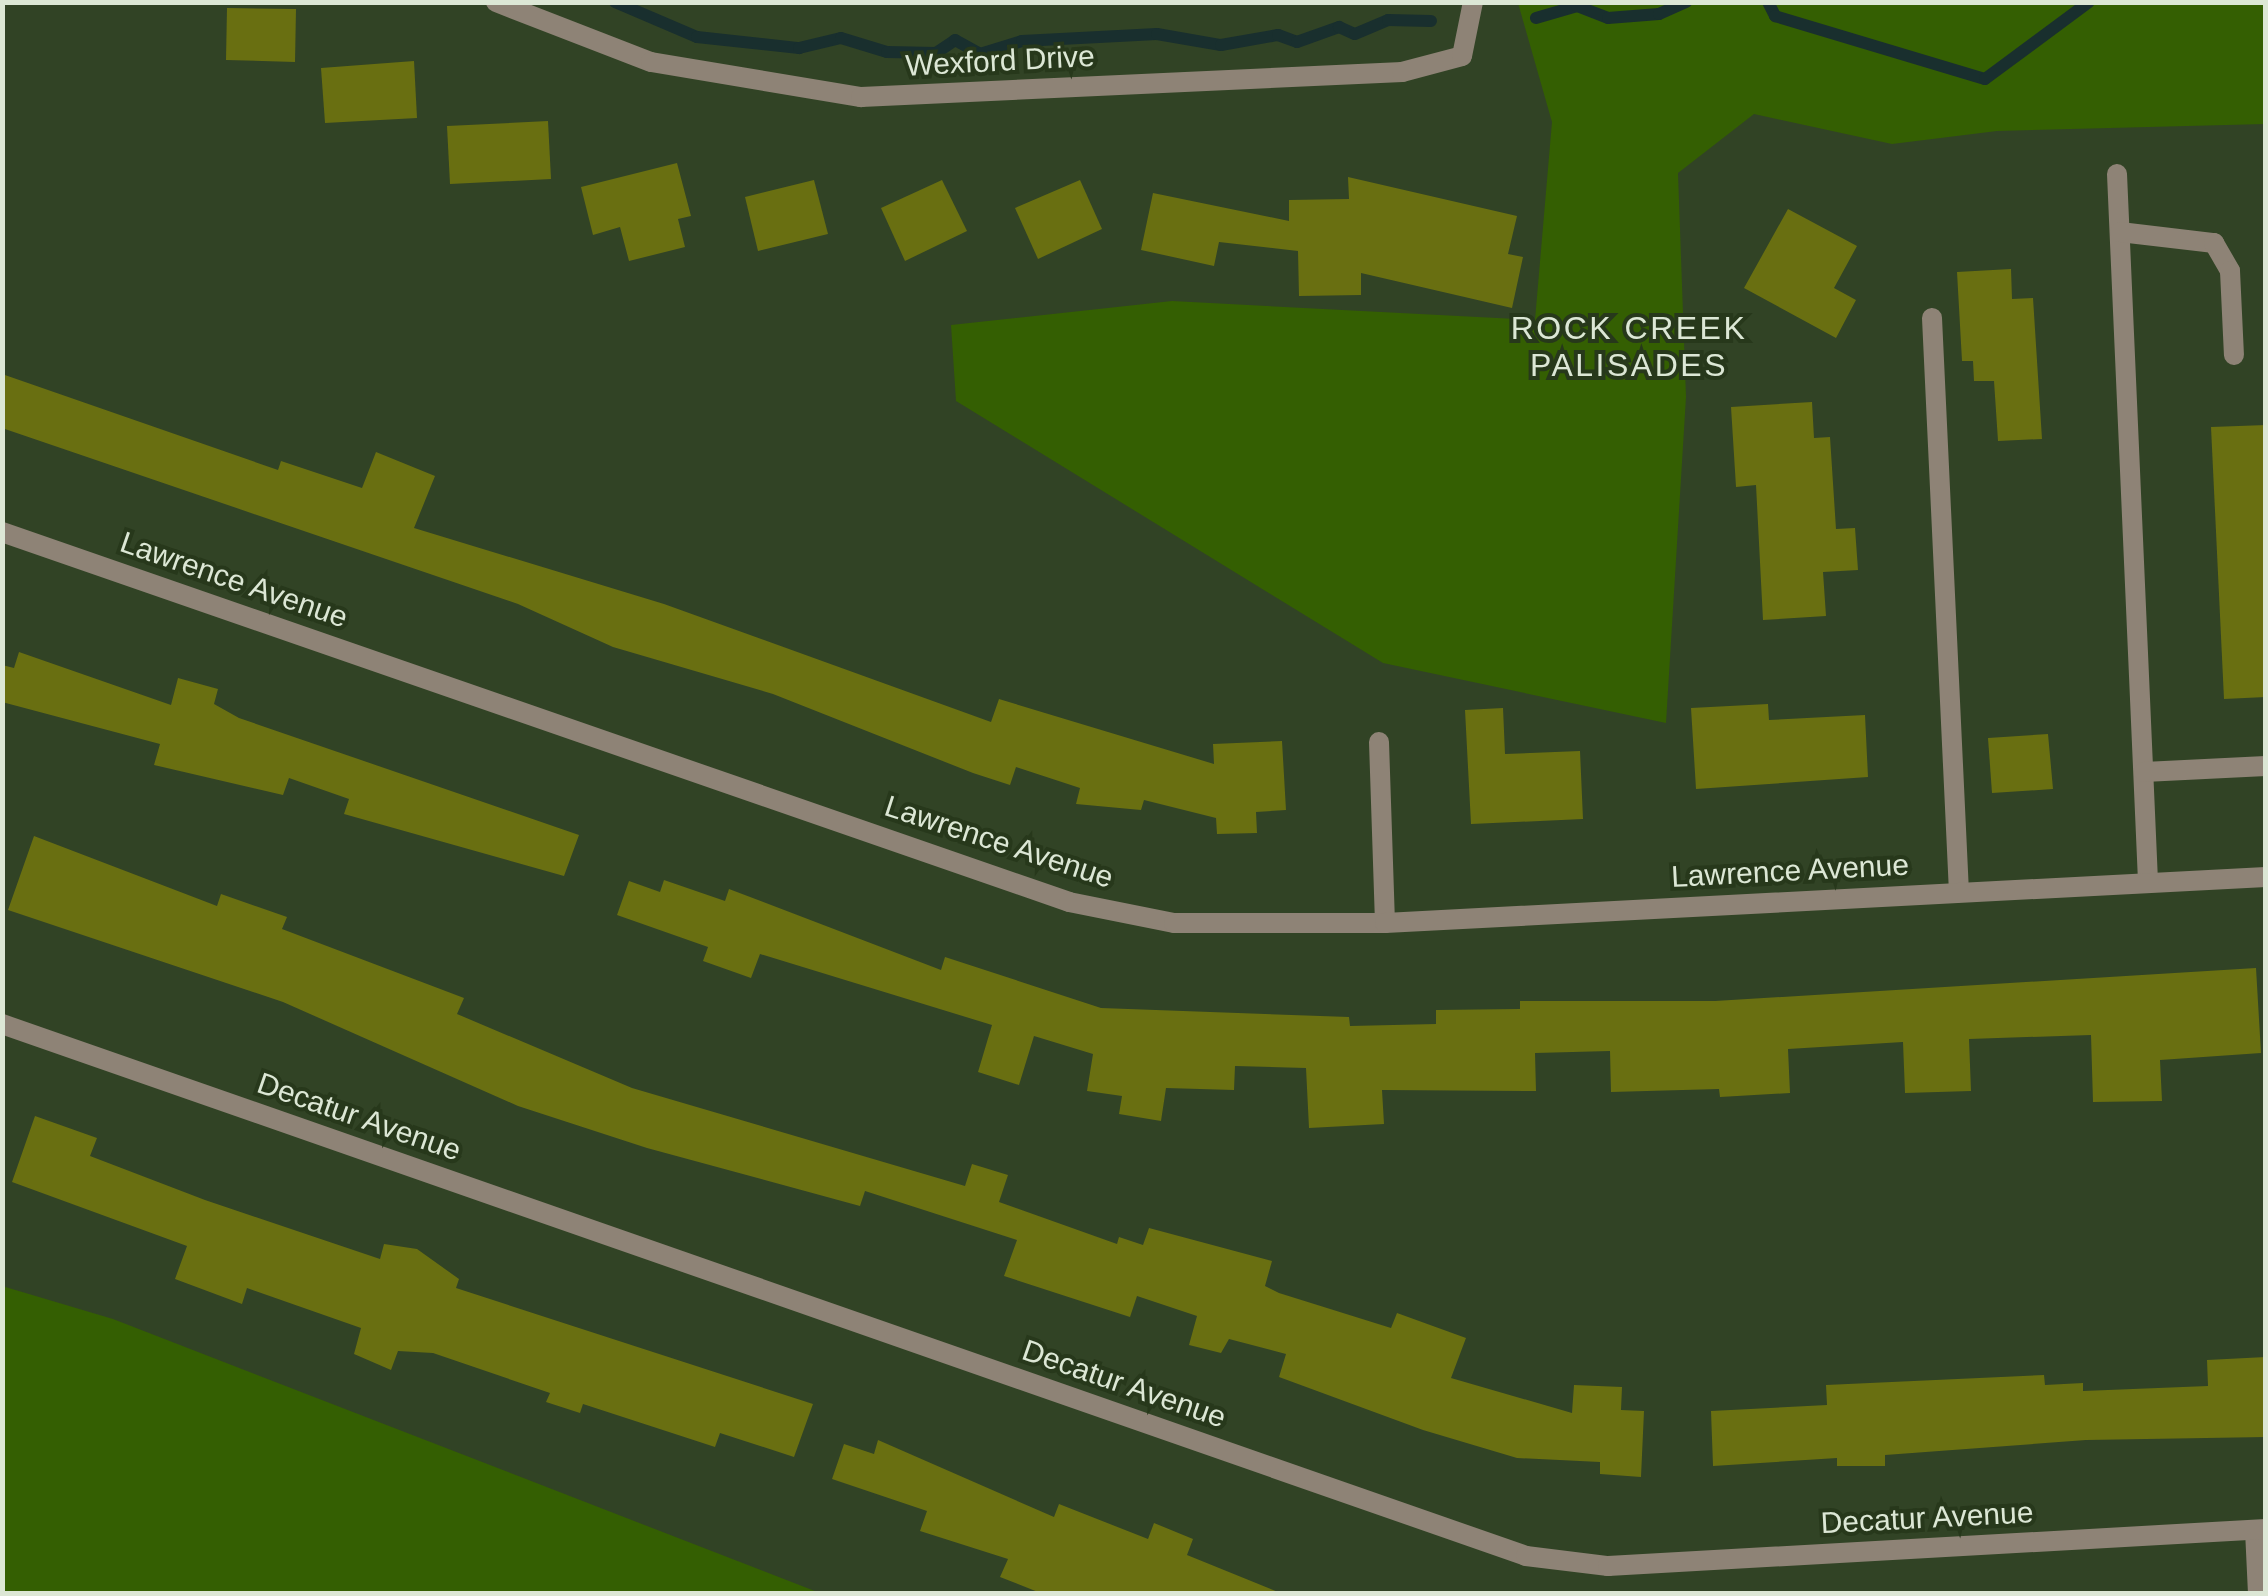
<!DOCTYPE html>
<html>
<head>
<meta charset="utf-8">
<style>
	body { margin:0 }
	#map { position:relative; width:2268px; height:1596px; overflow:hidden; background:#314325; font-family:Arial,sans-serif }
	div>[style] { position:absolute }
	.green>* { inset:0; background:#345f02 }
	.stream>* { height:12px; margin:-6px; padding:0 6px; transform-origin:6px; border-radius:6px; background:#192f2e }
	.building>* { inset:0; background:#696f11 }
	.service>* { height:20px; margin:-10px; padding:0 10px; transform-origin:10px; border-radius:10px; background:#8e8376 }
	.minor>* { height:20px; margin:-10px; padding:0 10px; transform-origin:10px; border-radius:10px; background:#8e8376 }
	span { translate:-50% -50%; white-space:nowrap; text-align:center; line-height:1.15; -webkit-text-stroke:8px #27381b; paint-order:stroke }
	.street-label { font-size:30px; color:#dce7d5 }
	.neighbourhood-label { font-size:32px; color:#dce7d5; letter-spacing:2.5px }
	.frame { position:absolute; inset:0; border:5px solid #dce7d5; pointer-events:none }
</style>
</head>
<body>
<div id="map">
	<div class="green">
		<div style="clip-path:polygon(1518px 3px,2265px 3px,2265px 124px,1997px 131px,1892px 144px,1754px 114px,1678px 173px,1686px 397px,1666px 723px,1383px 663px,956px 401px,951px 325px,1172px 301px,1535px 320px,1552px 122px)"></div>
		<div style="clip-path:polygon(2px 1286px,113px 1319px,820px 1593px,3px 1593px)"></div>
	</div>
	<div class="stream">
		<div style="left:615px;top:2px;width:89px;rotate:23.1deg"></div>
		<div style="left:697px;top:37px;width:103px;rotate:6.2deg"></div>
		<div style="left:799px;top:48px;width:43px;rotate:-13.4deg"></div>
		<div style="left:841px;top:38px;width:48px;rotate:16.9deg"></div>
		<div style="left:887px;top:52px;width:49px;rotate:1.2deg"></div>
		<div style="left:936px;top:53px;width:23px;rotate:-34deg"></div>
		<div style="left:955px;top:40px;width:29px;rotate:29deg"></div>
		<div style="left:980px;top:54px;width:44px;rotate:-17.2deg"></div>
		<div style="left:1022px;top:41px;width:135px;rotate:-3deg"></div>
		<div style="left:1157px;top:34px;width:65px;rotate:9.8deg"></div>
		<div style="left:1221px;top:45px;width:58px;rotate:-10deg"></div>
		<div style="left:1278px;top:35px;width:20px;rotate:20deg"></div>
		<div style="left:1297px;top:42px;width:45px;rotate:-19.7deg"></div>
		<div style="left:1339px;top:27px;width:17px;rotate:24deg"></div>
		<div style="left:1355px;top:34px;width:36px;rotate:-23deg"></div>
		<div style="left:1388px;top:20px;width:43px;rotate:1.3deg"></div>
		<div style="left:1768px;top:2px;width:16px;rotate:63deg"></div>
		<div style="left:1775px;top:16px;width:219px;rotate:16.7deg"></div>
		<div style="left:1985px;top:79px;width:129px;rotate:-36.5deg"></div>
		<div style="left:1536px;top:18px;width:43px;rotate:-16.3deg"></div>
		<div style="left:1577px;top:6px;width:33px;rotate:21deg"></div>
		<div style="left:1608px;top:18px;width:51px;rotate:-4.5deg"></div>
		<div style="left:1659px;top:14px;width:30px;rotate:-24deg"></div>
	</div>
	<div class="building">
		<div style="clip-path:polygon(227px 8px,296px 9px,295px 62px,226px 60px)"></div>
		<div style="clip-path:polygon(414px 61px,417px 118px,325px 123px,321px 68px)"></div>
		<div style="clip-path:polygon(548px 121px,551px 179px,450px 184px,447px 126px)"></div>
		<div style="clip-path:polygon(677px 163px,691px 216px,678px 219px,685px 247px,629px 261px,620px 227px,593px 235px,581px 187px)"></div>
		<div style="clip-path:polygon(1348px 177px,1517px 216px,1508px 254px,1523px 257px,1512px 308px,1361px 273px,1361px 295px,1299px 296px,1298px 251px,1219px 242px,1214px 266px,1141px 250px,1153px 193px,1289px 221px,1289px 200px,1349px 199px)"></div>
		<div style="clip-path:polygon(814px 180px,828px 234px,758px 251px,745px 197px)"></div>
		<div style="clip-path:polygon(942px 180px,967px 231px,905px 261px,881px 208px)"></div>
		<div style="clip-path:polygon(1080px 180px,1102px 229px,1038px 259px,1015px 208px)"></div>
		<div style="clip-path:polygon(1788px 209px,1857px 246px,1834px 288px,1856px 300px,1836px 338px,1744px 288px)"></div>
		<div style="clip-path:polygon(2011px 269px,2012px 299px,2033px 298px,2042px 439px,1998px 441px,1994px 381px,1974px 381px,1973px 361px,1962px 361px,1957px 272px)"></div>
		<div style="clip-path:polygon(2px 374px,278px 470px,281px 461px,362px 488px,376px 452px,435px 476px,414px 528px,664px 604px,991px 722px,999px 699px,1214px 764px,1213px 744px,1282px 741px,1286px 810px,1256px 812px,1257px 833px,1217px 834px,1216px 818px,1144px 800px,1141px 810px,1076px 804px,1080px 788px,1016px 767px,1010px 785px,973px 773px,773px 694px,613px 647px,518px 604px,2px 428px)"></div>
		<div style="clip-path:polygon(1812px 402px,1814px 438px,1830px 437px,1836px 529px,1855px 528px,1858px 570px,1823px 572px,1826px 616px,1763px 620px,1756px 485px,1736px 487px,1731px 407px)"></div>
		<div style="clip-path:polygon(2266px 425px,2266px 697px,2224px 699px,2211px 427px)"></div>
		<div style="clip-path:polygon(19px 652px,171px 705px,178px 678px,218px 689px,214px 704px,239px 718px,579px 835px,564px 876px,344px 814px,349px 799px,289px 778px,283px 795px,154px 765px,160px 744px,2px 702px,2px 665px,14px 668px)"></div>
		<div style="clip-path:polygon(1768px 704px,1769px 720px,1865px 715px,1868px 777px,1696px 789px,1691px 708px)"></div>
		<div style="clip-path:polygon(1503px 708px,1505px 754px,1580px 751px,1583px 819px,1471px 824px,1465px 710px)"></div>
		<div style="clip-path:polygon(2048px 734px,2053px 789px,1992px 793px,1988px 738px)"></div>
		<div style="clip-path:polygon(34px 836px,217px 906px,221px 894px,287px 917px,282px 929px,464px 998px,457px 1014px,632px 1088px,965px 1186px,972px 1164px,1008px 1175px,999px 1202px,1117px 1244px,1119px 1237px,1143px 1245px,1149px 1228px,1272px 1261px,1265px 1286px,1279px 1293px,1391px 1328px,1397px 1313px,1466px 1338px,1451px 1378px,1572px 1413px,1574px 1385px,1622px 1387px,1621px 1410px,1644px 1411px,1641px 1477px,1600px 1474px,1600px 1462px,1517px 1458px,1423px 1430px,1279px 1377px,1286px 1354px,1229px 1339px,1221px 1353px,1189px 1345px,1197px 1316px,1137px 1296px,1130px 1317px,1004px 1276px,1017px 1240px,865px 1191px,860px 1206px,647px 1148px,518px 1106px,283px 1002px,8px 910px)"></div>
		<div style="clip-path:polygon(664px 880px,725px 901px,729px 889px,941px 970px,945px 957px,1101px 1008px,1349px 1017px,1350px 1026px,1436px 1024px,1436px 1010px,1520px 1009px,1520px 1001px,1715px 1001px,2256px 968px,2261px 1053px,2160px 1060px,2162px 1101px,2093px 1102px,2091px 1035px,1969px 1039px,1971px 1091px,1905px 1093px,1903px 1042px,1788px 1049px,1790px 1093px,1720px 1097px,1719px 1089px,1611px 1092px,1610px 1051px,1535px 1053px,1536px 1091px,1382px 1090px,1384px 1124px,1309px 1128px,1306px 1068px,1235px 1066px,1234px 1090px,1166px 1088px,1161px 1121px,1119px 1114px,1122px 1096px,1087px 1091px,1093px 1054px,1034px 1036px,1019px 1085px,978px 1072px,992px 1025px,760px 954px,751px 978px,703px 961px,708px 947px,617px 915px,629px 881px,660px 892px)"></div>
		<div style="clip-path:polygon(35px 1116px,97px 1138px,90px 1156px,205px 1200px,380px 1259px,384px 1244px,417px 1249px,459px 1279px,456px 1288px,813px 1404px,794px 1457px,720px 1433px,715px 1447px,583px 1404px,580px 1413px,546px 1402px,550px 1393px,433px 1353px,398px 1351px,391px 1370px,354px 1354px,361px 1328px,247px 1288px,242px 1304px,175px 1279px,187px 1246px,12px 1182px)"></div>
		<div style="clip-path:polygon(2266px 1357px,2266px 1437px,2086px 1440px,1885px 1455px,1885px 1466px,1837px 1466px,1837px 1458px,1713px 1466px,1711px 1411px,1827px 1405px,1826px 1385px,2044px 1375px,2045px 1385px,2083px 1383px,2083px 1391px,2208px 1386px,2207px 1360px)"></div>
		<div style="clip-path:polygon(878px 1440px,1054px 1517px,1059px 1504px,1148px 1539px,1154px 1523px,1193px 1539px,1187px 1555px,1283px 1594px,1043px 1594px,1000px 1577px,1008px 1559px,920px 1531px,927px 1511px,832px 1479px,844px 1444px,874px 1454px)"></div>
	</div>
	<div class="service">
		<div style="left:2117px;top:174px;width:709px;rotate:87.49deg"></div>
		<div style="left:2120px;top:232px;width:95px;rotate:6.7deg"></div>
		<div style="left:2214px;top:243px;width:32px;rotate:60deg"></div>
		<div style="left:2230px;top:271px;width:84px;rotate:87.3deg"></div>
		<div style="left:1932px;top:318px;width:575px;rotate:87.31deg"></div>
		<div style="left:1379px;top:742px;width:181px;rotate:88.1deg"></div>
		<div style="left:2144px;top:772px;width:122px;rotate:-2.8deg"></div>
		<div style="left:2255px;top:1530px;width:64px;rotate:87.3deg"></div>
	</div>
	<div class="minor">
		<div style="left:496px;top:2px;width:166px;rotate:21.2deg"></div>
		<div style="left:651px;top:62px;width:213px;rotate:9.5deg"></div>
		<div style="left:861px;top:97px;width:542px;rotate:-2.65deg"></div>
		<div style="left:1402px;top:72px;width:62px;rotate:-14.9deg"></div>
		<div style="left:1462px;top:56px;width:55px;rotate:-78.5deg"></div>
		<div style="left:2px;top:532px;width:1129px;rotate:19.12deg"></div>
		<div style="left:1069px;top:902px;width:107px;rotate:11.3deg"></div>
		<div style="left:1174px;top:923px;width:211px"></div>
		<div style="left:1385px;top:923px;width:882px;rotate:-2.99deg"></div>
		<div style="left:2px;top:1024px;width:1614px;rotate:19.24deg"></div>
		<div style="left:1526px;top:1556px;width:83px;rotate:7deg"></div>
		<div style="left:1608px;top:1566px;width:659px;rotate:-3.22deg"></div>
	</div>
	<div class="street-label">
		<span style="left:1000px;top:61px;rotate:-3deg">Wexford Drive</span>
		<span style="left:234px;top:580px;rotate:19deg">Lawrence Avenue</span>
		<span style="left:999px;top:842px;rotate:18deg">Lawrence Avenue</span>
		<span style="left:1790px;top:871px;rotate:-3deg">Lawrence Avenue</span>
		<span style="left:359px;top:1117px;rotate:19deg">Decatur Avenue</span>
		<span style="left:1124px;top:1384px;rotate:19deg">Decatur Avenue</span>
		<span style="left:1927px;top:1518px;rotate:-3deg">Decatur Avenue</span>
	</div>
	<div class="neighbourhood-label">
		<span style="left:1629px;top:347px">ROCK CREEK<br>PALISADES</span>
	</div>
	<div class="frame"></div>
</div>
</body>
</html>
